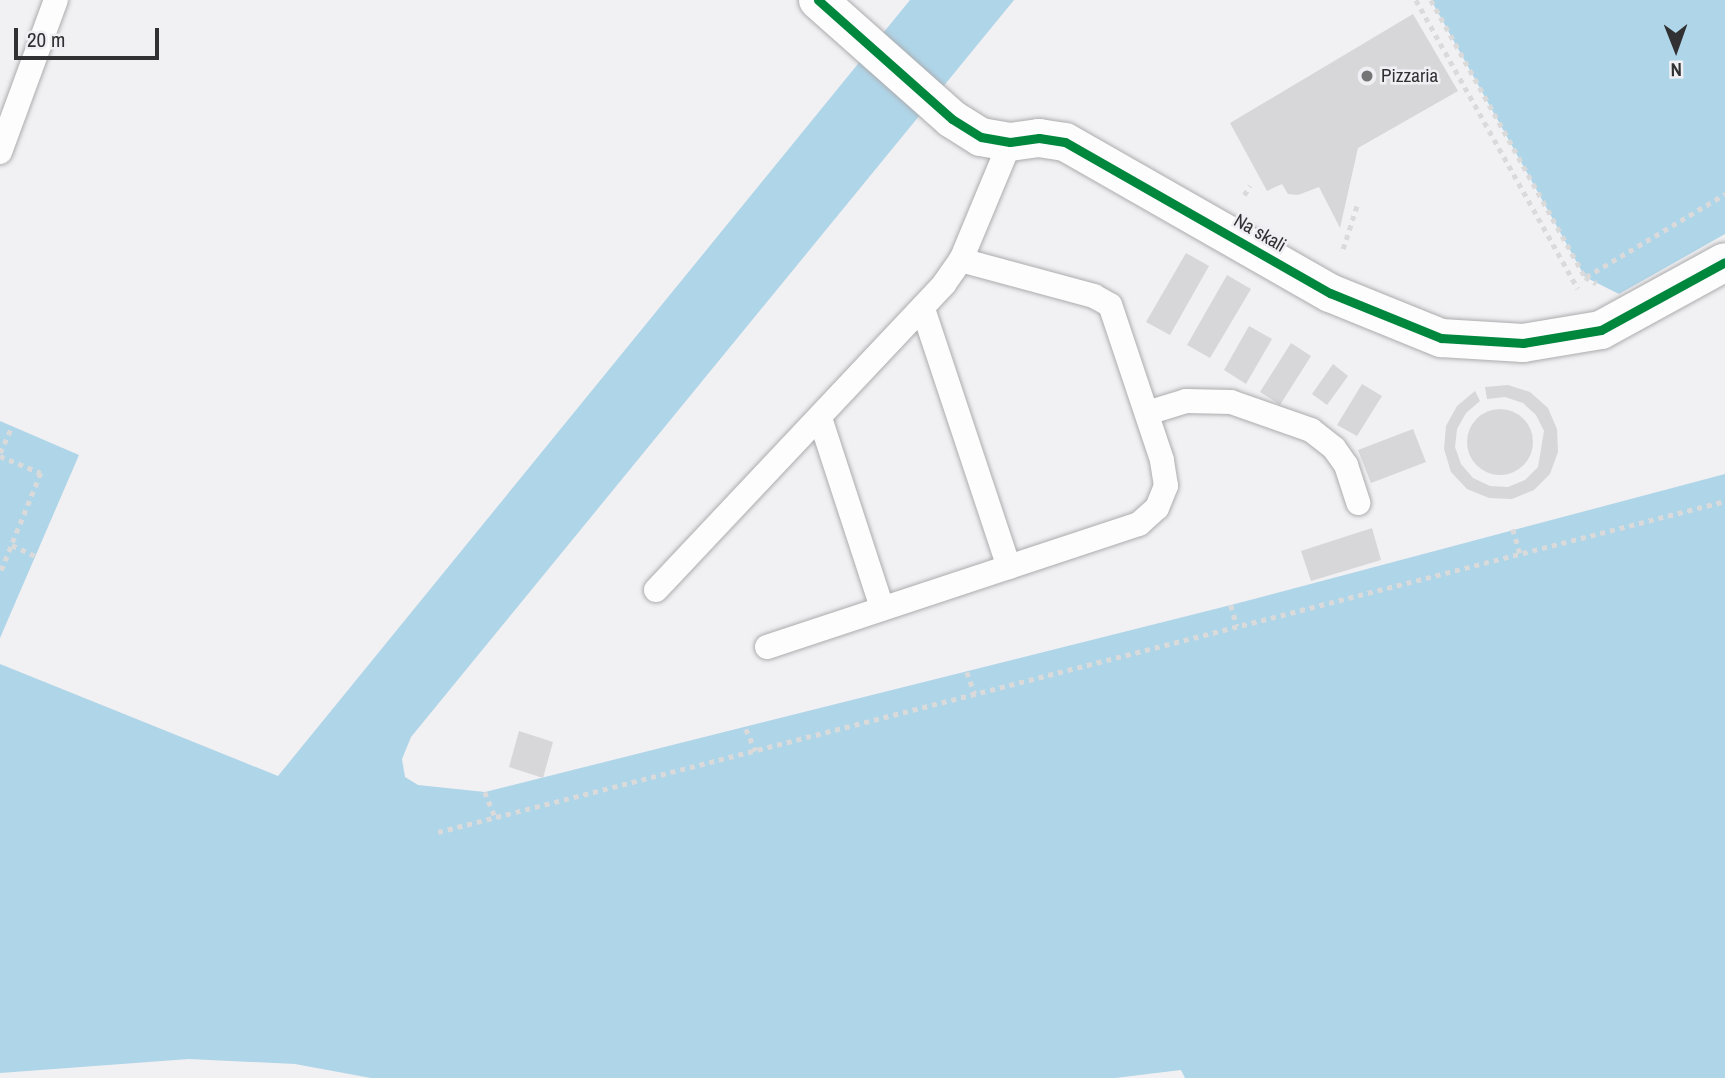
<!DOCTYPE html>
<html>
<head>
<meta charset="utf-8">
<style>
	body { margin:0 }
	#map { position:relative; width:1725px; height:1078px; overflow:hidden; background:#f1f0f3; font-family:"Archivo Narrow",sans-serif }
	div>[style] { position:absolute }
	.water>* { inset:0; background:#afd5e8 }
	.building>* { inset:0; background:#d7d6d8 }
	.round { border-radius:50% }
	.path>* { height:4.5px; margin-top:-2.25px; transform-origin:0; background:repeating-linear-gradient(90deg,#dadadb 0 5px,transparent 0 10px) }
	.roads { filter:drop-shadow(0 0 2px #acacae) drop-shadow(0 0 2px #acacae) }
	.service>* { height:24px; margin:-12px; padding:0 12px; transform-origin:12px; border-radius:12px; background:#fdfdfd }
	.minor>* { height:38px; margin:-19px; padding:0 19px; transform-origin:19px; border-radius:19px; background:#fdfdfd }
	.cycleway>* { height:9px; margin:-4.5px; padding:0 4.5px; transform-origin:4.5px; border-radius:4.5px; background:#00873e }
	.dots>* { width:19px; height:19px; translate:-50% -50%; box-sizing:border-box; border:4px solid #f0eff4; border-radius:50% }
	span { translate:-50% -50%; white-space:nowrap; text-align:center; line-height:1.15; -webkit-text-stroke:5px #f0eff4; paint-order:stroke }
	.poi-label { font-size:19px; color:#313133 }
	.left { translate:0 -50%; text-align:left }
	.street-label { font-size:19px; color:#313133 }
	.north { position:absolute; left:1641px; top:14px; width:70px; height:70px; -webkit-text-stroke:5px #f0eff4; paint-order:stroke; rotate:179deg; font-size:19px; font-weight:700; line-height:28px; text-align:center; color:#313133 }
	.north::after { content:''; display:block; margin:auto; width:24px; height:32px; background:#313133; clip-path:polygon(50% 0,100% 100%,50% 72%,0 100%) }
	.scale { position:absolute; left:14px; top:28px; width:145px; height:32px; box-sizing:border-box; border:4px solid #313133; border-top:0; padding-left:9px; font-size:21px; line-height:24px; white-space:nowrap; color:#313133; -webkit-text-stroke:5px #f0eff4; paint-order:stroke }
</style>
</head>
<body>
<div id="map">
	<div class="water">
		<div style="clip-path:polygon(910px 0,1014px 0,411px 737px,402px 759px,405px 777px,418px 785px,485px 792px,1231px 605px,1725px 474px,1725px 1078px,1185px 1078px,1181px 1070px,1115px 1078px,371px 1078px,295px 1064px,189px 1059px,0 1073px,0 664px,278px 776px)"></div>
		<div style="clip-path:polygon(1431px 0,1725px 0,1725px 234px,1619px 294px,1585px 277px)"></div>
		<div style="clip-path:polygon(0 421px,79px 455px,0 638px)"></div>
	</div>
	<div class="building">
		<div style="clip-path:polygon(1413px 14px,1458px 91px,1358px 148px,1340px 228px,1319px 187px,1298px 195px,1288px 194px,1282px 184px,1267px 191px,1230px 123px)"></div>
		<div style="clip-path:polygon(1186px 253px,1209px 266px,1170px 335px,1146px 322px)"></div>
		<div style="clip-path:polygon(1227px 275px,1251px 289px,1210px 358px,1187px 345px)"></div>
		<div style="clip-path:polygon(1249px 326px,1272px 339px,1246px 384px,1224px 370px)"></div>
		<div style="clip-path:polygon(1291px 343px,1311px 356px,1280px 405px,1260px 392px)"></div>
		<div style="clip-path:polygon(1333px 364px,1348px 376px,1327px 405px,1312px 394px)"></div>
		<div style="clip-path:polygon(1362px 384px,1382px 396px,1357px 436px,1337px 425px)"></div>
		<div style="clip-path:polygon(1508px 385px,1530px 392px,1548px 408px,1557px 429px,1558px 452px,1550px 474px,1534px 490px,1512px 499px,1489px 498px,1467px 489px,1451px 472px,1444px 449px,1446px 426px,1457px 406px,1475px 391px,1480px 401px,1466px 413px,1457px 429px,1455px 447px,1461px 464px,1473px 478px,1490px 486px,1508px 487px,1525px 480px,1538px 467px,1544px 431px,1536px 415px,1523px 403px,1505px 397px,1487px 399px,1485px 387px)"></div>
		<div class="round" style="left:1467px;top:409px;width:66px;height:66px"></div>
		<div style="clip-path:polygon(1413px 429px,1426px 462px,1371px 483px,1358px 450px)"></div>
		<div style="clip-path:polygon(1372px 528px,1381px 560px,1311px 581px,1301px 551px)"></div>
		<div style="clip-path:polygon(519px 731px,553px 742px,543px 778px,509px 767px)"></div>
	</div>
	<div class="path">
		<div style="left:1416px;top:0;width:331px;rotate:60.7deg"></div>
		<div style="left:1431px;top:0;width:317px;rotate:60.9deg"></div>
		<div style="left:1585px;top:277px;width:13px;rotate:29deg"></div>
		<div style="left:1244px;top:195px;width:11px;rotate:-56deg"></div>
		<div style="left:1343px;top:249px;width:49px;rotate:-72.3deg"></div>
		<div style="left:1586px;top:277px;width:162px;rotate:-30.8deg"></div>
		<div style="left:0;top:453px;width:30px;rotate:-66deg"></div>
		<div style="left:0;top:456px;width:44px;rotate:22.5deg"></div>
		<div style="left:41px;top:473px;width:109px;rotate:112.1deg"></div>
		<div style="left:1513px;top:529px;width:26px;rotate:74deg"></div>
		<div style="left:12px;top:545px;width:26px;rotate:25deg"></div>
		<div style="left:1231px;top:605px;width:22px;rotate:74deg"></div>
		<div style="left:967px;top:672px;width:23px;rotate:70deg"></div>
		<div style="left:746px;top:729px;width:24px;rotate:66deg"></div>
		<div style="left:485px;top:792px;width:27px;rotate:68deg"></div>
		<div style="left:438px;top:832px;width:1329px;rotate:-14.42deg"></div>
	</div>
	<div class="roads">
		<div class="service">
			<div style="left:0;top:152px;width:162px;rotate:-69.8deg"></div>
			<div style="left:923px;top:309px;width:272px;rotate:71.6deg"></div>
			<div style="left:1147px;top:413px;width:41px;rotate:-17.1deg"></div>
			<div style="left:1186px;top:401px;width:45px;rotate:1.3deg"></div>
			<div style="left:1231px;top:402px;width:85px;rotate:19.3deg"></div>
			<div style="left:1311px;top:430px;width:29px;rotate:38deg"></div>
			<div style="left:1334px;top:448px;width:21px;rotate:55deg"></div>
			<div style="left:1346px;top:465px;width:40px;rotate:72deg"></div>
			<div style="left:820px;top:418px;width:200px;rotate:71.9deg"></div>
			<div style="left:656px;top:590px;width:420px;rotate:-46.7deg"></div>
			<div style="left:944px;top:284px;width:29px;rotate:-55deg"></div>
			<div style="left:961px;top:260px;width:128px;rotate:-67.4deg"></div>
			<div style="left:767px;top:647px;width:392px;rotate:-18.3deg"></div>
			<div style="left:1139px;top:524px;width:24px;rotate:-42deg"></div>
			<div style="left:1157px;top:508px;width:24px;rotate:-68deg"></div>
			<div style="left:1166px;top:486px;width:26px;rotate:-99deg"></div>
			<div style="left:1162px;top:460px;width:163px;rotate:-108.5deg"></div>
			<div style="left:1110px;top:305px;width:18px;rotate:-151deg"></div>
			<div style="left:1094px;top:296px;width:138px;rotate:-164.9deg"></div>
		</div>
		<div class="minor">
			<div style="left:818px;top:0;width:179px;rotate:41.6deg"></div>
			<div style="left:952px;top:119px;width:34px;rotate:32deg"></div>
			<div style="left:981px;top:137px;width:29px;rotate:10deg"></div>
			<div style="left:1010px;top:142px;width:29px;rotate:-8deg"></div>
			<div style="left:1039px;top:138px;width:26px;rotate:9deg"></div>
			<div style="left:1065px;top:142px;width:305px;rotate:29.7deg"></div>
			<div style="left:1330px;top:293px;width:120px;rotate:22.1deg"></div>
			<div style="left:1441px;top:338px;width:82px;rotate:3.5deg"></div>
			<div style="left:1523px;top:343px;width:79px;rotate:-9.5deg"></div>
			<div style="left:1601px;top:330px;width:141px;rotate:-28.7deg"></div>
		</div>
	</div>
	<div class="cycleway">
		<div style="left:818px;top:0;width:179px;rotate:41.6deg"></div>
		<div style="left:952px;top:119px;width:34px;rotate:32deg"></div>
		<div style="left:981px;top:137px;width:29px;rotate:10deg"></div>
		<div style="left:1010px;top:142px;width:29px;rotate:-8deg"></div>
		<div style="left:1039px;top:138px;width:26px;rotate:9deg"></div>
		<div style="left:1065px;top:142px;width:305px;rotate:29.7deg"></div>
		<div style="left:1330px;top:293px;width:120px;rotate:22.1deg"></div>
		<div style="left:1441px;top:338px;width:82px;rotate:3.5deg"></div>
		<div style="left:1523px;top:343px;width:79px;rotate:-9.5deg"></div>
		<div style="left:1601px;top:330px;width:141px;rotate:-28.7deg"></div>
	</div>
	<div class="dots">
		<div style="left:1367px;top:76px;background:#747476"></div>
	</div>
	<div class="poi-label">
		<span class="left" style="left:1381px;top:76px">Pizzaria</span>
	</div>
	<div class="street-label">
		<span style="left:1260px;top:233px;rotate:30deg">Na skali</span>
	</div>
	<div class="north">N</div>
	<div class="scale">20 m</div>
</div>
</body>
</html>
